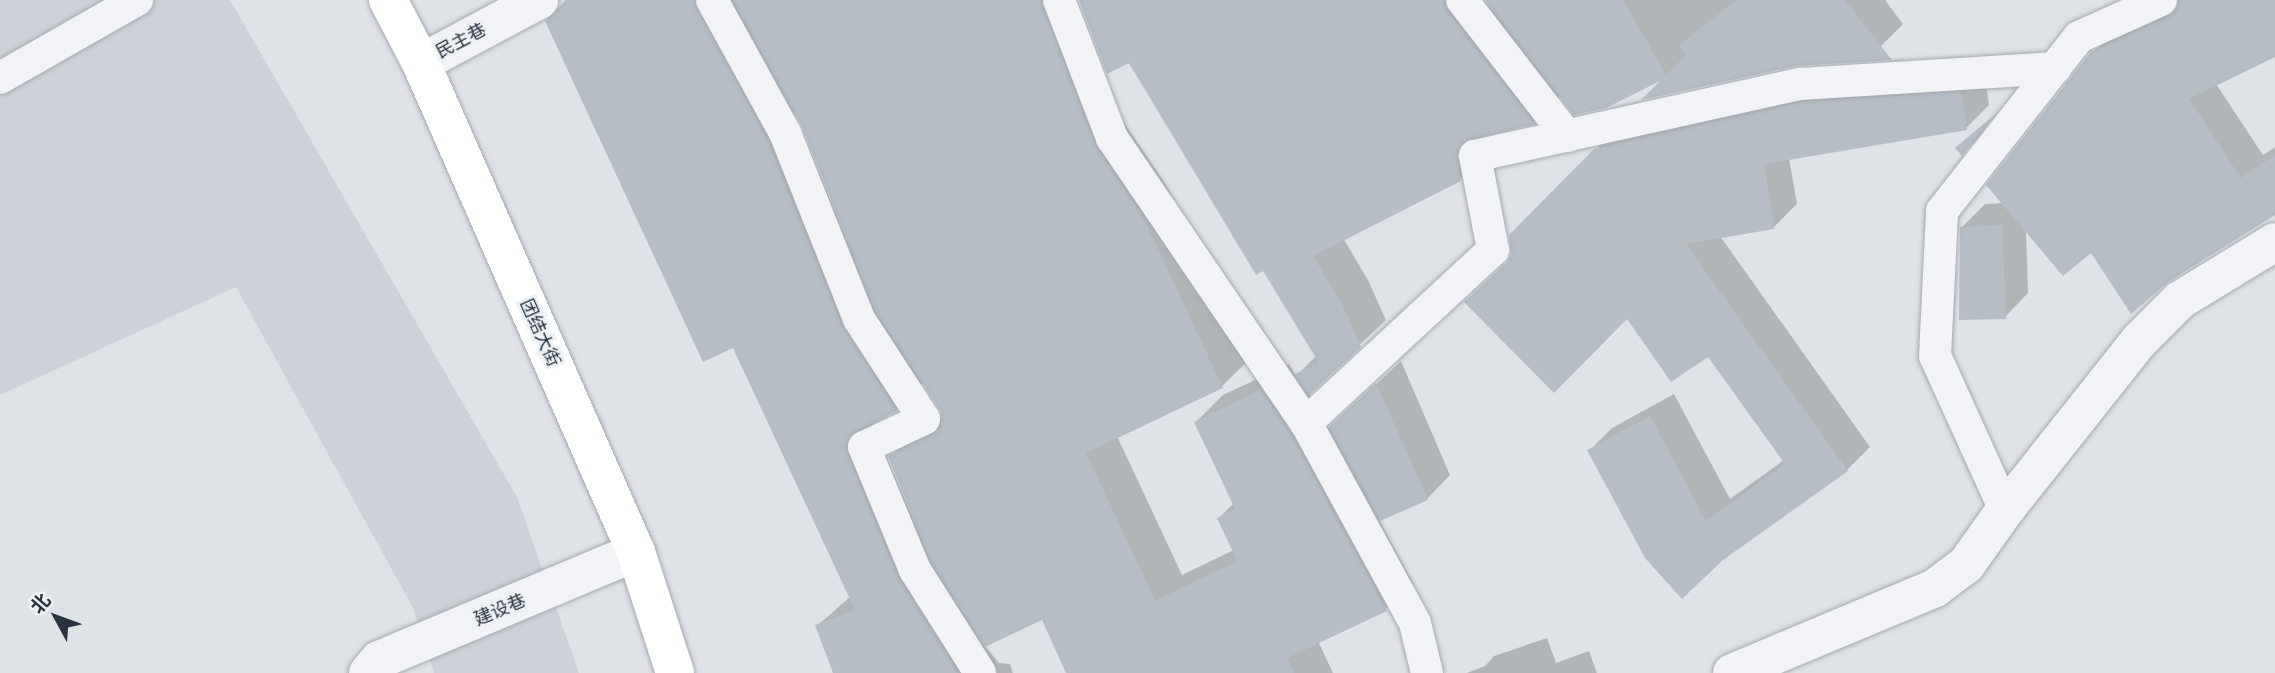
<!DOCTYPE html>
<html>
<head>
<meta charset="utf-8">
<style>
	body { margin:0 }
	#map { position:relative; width:2275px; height:673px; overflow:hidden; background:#dfe3e7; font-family:"Asap Condensed","Noto Sans SC",sans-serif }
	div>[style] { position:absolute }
	.built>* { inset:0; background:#cdd2d9 }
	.shadow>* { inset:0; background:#0003 }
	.building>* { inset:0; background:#b6bdc4 }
	.roads { filter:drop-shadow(0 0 2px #a5aab1) drop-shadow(0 0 2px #a5aab1) }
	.service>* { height:32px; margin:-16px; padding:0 16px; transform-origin:16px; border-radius:16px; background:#f1f3f6 }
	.minor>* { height:38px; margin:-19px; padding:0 19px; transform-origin:19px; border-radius:19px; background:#f1f3f6 }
	.secondary>* { height:38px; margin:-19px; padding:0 19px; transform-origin:19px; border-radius:19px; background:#fff }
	span { translate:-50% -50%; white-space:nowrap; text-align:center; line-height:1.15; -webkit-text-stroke:7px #eef2f5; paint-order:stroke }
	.street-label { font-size:18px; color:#29323e }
	.north { position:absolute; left:21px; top:582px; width:70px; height:70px; -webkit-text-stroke:5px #eef2f5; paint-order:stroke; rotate:311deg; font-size:19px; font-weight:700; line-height:28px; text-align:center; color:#29323e }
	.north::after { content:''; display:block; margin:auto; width:24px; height:32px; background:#29323e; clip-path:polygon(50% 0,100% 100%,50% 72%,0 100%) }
</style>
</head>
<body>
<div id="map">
	<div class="built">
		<div style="clip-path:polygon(0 0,230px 0,517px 497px,579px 673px,434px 673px,413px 608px,236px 287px,0 395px)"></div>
	</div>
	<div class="shadow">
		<div style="clip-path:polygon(evenodd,566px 0,1076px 0,1121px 118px,1168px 188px,1249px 360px,1222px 386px,1117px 436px,1182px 575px,1234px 550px,1219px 518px,1234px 503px,1196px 422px,1223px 395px,1289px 364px,1296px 376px,1316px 356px,1264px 268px,1087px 0,1484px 0,1492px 10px,1503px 0,1885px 0,1903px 24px,1881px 46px,1667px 76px,1561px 95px,1534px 122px,1483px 135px,1486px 153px,1460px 179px,1343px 238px,1368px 280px,1386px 320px,1308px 393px,1329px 429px,1401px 361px,1450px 475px,1427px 499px,1379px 520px,1413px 583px,1386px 609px,1318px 641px,1333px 673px,1068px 673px,1043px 618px,984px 645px,999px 663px,1010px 664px,1013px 673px,835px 673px,817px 626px,851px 596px,734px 346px,560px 9px,566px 0,797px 114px,875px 308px,795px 115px,797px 114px,566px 0,924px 382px,943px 416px,917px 430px,890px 457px,931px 560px,873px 426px,874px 421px,896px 410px,924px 382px)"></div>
		<div style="clip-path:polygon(2179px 0,2275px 0,2275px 55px,2216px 84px,2263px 155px,2275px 147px,2275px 211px,2091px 250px,2026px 230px,2028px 293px,2005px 317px,1961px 228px,1985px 204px,2004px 203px,2092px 53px,2115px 30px)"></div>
		<div style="clip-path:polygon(1984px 70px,1989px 105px,1966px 128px,1789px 158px,1797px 204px,1774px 227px,1720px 236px,1870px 447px,1847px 470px,1722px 558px,1589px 451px,1612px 428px,1674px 394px,1730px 499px,1784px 460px,1708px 354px,1510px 260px,1512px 255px,1511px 235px,1619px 126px)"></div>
		<div style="clip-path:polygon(1995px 115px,1975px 141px,1962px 154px,1970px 136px)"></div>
		<div style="clip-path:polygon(1547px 638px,1556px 663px,1589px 651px,1597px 673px,1467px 673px,1485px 666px,1494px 656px)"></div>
	</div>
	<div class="building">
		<div style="clip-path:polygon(566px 0,694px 0,768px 141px,842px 326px,897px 411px,850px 436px,847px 453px,898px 577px,958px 673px,833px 673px,815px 625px,855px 610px,733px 348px,703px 362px,545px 21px)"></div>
		<div style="clip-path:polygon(733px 0,1041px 0,1095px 145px,1142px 215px,1223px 388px,1086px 453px,1155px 601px,1237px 561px,1217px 518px,1235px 509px,1194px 422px,1261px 390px,1290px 433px,1387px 611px,1287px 658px,1294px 673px,1066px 673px,1042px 620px,985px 647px,931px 562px,888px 456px,939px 429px,942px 420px,940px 410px,875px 311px,802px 126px)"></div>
		<div style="clip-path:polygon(1079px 0,1444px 0,1447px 11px,1535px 124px,1463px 142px,1457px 159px,1461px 181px,1313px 256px,1343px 306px,1361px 347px,1309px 395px,1295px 374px,1319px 363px,1263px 271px,1256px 275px,1129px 63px,1107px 74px)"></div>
		<div style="clip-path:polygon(1485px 0,1623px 0,1666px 75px,1686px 55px,1679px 45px,1737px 0,1845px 0,1892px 60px,1796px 66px,1641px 100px,1660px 81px,1606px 108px,1574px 115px)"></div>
		<div style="clip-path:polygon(2179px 0,2275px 0,2275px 57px,2189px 99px,2241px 178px,2275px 155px,2275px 215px,2168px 282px,2131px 314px,2091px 253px,2063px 276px,1986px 185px,2091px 52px,2169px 17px,2176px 10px)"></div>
		<div style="clip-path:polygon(1961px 92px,1967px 130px,1764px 164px,1774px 229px,1686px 244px,1848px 471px,1723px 560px,1682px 599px,1645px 558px,1587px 450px,1650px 416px,1706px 521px,1785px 464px,1708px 357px,1671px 382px,1627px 319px,1554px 393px,1464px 302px,1506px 263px,1511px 255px,1509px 235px,1594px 149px,1803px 102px)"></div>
		<div style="clip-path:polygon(1992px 117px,1962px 156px,1955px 148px)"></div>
		<div style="clip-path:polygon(2002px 225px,2006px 319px,1959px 320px,1960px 227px)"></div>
		<div style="clip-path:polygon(1376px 383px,1428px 500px,1380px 521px,1329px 427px)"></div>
	</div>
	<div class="roads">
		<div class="service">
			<div style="left:712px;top:0;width:152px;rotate:61.2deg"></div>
			<div style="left:785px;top:133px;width:200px;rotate:68.3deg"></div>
			<div style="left:859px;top:319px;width:119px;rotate:57deg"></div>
			<div style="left:924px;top:419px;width:66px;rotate:155deg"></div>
			<div style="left:864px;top:447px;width:133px;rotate:67.5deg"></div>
			<div style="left:915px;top:570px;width:122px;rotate:57.7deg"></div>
			<div style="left:1059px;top:0;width:148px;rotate:69deg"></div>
			<div style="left:1112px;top:138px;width:345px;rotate:55.8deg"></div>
			<div style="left:1306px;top:423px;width:228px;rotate:61.4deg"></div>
			<div style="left:1415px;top:623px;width:51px;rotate:76.5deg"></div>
			<div style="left:1462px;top:0;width:172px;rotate:52.3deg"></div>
			<div style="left:0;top:78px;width:158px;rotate:-29.7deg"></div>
			<div style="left:1306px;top:423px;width:255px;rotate:-42.8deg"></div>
			<div style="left:1493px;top:250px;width:96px;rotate:-100.8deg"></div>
			<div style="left:1475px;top:156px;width:333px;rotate:-12.5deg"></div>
			<div style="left:1800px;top:84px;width:256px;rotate:-3.6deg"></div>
			<div style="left:2005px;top:510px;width:169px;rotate:-114.4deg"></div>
			<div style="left:1935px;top:356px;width:145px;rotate:-87.2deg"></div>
			<div style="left:1942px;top:211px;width:221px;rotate:-51.8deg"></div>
			<div style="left:2079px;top:37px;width:90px;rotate:-24.3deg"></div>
		</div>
		<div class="minor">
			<div style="left:421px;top:63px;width:134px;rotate:-28.1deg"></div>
			<div style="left:368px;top:673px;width:17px;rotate:-50deg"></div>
			<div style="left:379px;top:660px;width:279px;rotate:-22.8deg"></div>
			<div style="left:1732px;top:673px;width:220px;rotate:-22.7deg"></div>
			<div style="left:1935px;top:588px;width:39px;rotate:-37deg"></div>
			<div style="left:1966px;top:565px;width:67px;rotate:-54.7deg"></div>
			<div style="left:2005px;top:510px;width:216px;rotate:-51.6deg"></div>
			<div style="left:2139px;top:341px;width:58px;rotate:-45deg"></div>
			<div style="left:2180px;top:300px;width:111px;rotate:-31.4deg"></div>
		</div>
		<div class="secondary">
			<div style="left:388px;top:0;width:71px;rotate:62.4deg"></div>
			<div style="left:421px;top:63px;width:534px;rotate:66.27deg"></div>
			<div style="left:636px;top:552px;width:127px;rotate:72.1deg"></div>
		</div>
	</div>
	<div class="street-label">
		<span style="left:461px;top:41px;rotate:-28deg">民主巷</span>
		<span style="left:540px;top:333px;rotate:66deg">团结大街</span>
		<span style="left:500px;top:610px;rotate:-23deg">建设巷</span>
	</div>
	<div class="north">北</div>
</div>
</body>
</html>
